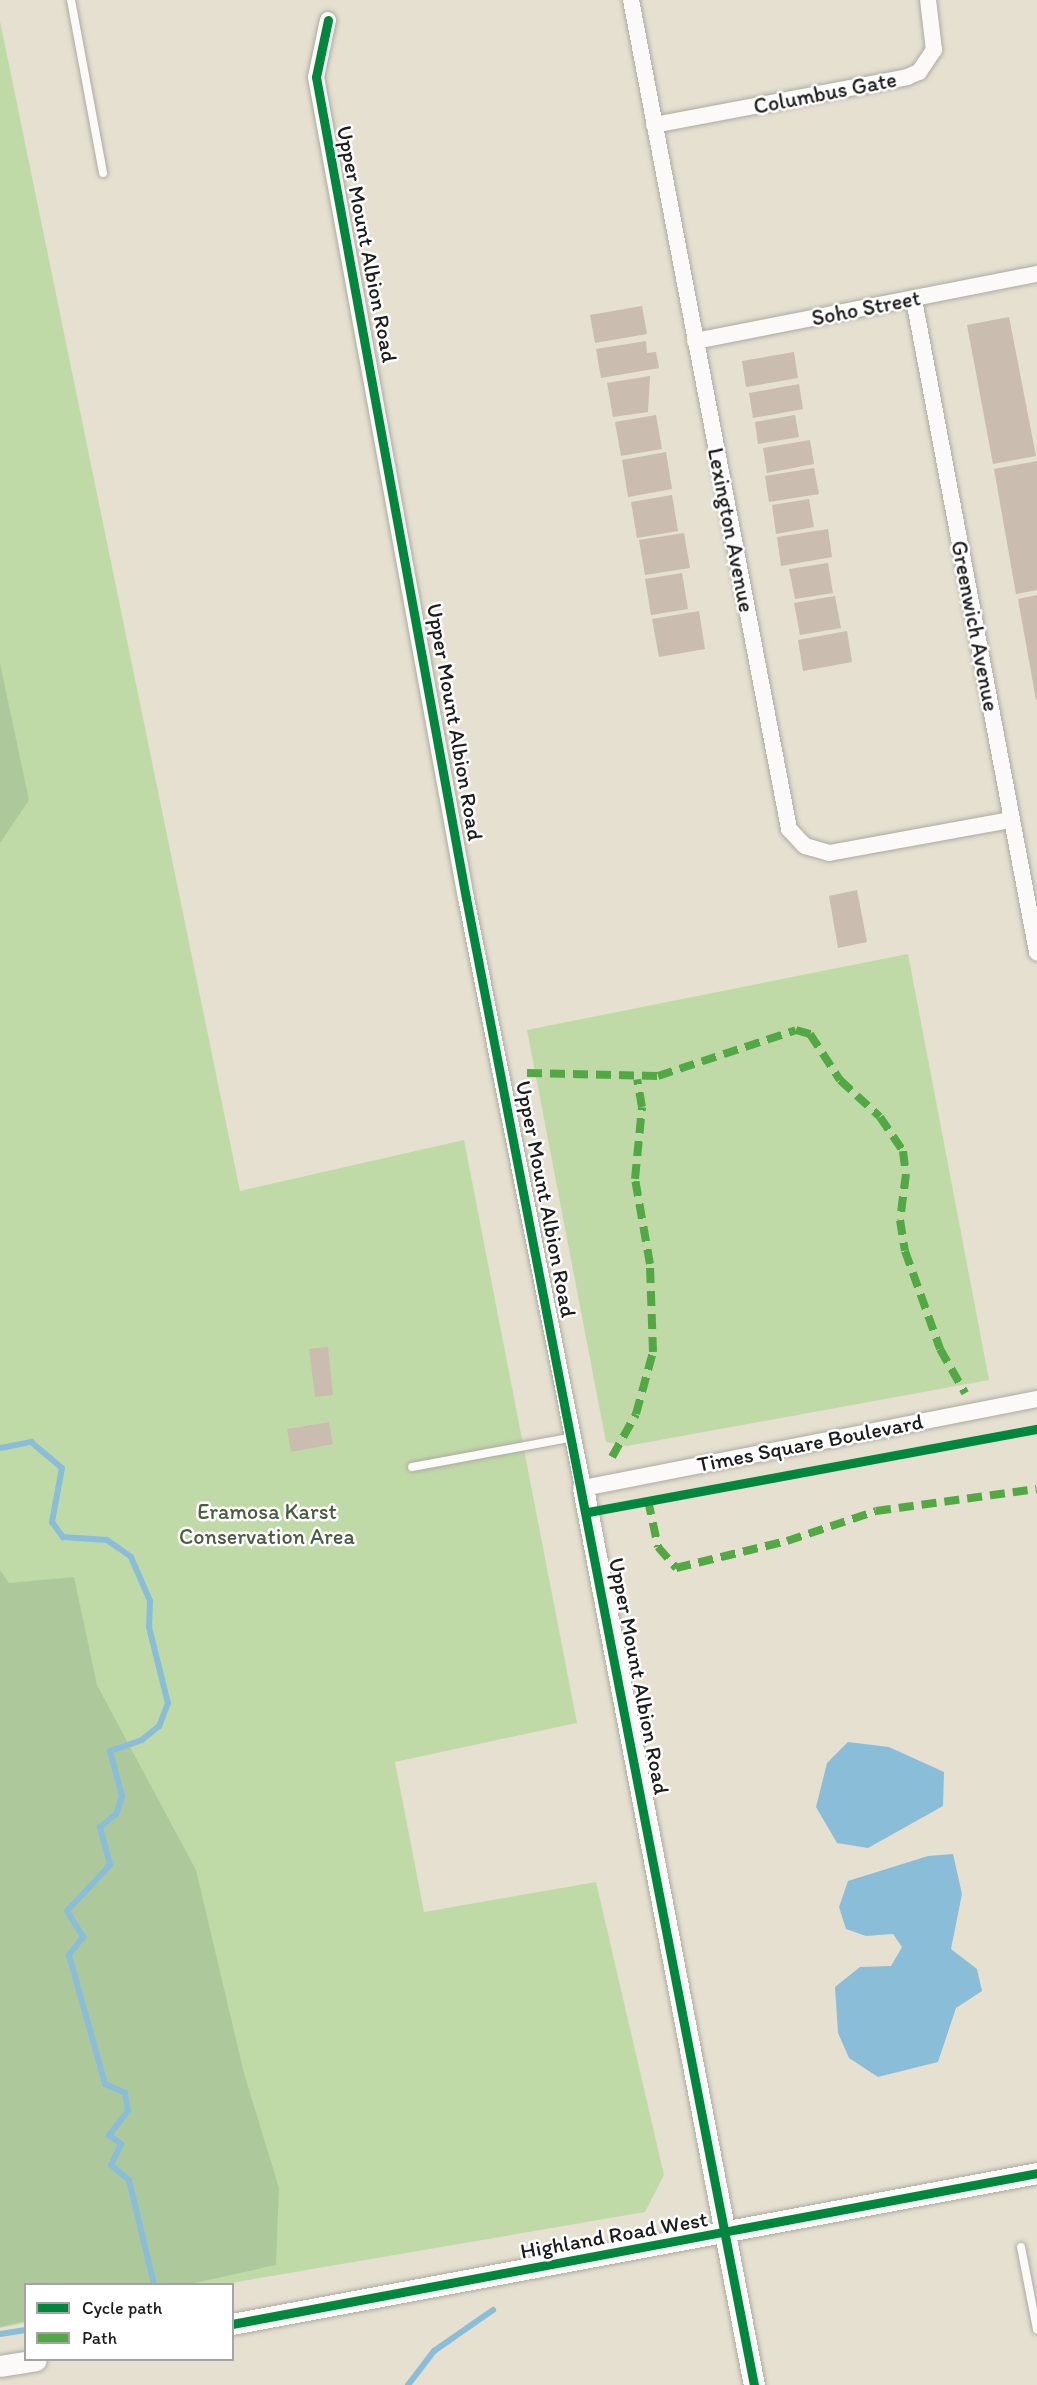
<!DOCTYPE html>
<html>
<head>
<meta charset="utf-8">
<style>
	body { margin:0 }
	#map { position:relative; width:1037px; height:2385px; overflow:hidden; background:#e5e0d0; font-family:Itim,sans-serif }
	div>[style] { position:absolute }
	.green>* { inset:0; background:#c0daa7 }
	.forest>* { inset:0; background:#adc99c }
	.water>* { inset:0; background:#8abed8 }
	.stream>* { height:6px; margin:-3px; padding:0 3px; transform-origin:3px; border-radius:3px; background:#8abed8 }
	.building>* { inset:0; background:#cabcae }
	.roads { filter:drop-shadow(0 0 2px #adaaa0) drop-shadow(0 0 2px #adaaa0) }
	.service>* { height:8px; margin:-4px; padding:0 4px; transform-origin:4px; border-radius:4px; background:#fbfaf8 }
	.minor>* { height:16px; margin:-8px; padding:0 8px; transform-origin:8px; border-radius:8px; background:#fbfaf8 }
	.tertiary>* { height:21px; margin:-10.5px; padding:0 10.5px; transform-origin:10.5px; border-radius:10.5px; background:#fbfaf8 }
	.quiet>* { height:8px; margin-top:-4px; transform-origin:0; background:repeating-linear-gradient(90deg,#52a943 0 15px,transparent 0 23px) }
	.cycleway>* { height:9px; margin:-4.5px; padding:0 4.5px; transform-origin:4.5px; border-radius:4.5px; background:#00873e }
	span { translate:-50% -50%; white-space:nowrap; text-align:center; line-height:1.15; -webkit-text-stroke:5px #fff; paint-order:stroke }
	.street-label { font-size:22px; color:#1c1c1c }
	.park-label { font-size:22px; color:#4b5d41 }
	.legend { position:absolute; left:24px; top:2283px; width:210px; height:78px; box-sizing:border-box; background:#fff; border:2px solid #a4a4a4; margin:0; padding:8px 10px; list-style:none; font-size:18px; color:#1c1c1c }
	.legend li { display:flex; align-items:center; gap:12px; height:30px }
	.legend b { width:30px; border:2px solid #a4a4a4 }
</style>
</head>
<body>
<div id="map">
	<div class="green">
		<div style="clip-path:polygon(0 21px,240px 1191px,464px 1140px,577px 1723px,395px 1762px,424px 1912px,596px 1882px,664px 2175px,645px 2212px,225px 2284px,26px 2284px,25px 2323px,0 2328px)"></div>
		<div style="clip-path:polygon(908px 954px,989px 1380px,627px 1446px,606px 1442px,527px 1030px)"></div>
	</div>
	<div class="forest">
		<div style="clip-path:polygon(0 663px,29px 800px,0 843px)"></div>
		<div style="clip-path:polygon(0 1570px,9px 1583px,74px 1577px,97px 1685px,196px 1870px,244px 2073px,279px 2188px,276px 2265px,190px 2284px,26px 2284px,25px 2321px,0 2327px)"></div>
	</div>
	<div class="water">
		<div style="clip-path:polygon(848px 1742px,889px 1747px,944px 1772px,943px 1806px,868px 1848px,837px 1843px,816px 1807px,827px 1763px)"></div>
		<div style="clip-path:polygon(953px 1854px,962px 1894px,951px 1949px,977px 1969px,982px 1991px,956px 2008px,938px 2062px,878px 2077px,849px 2058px,838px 2033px,835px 1987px,860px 1967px,891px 1966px,902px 1947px,893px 1934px,866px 1936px,846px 1929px,839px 1907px,848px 1881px,928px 1856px)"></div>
	</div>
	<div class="stream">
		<div style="left:0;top:1448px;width:32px;rotate:-11deg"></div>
		<div style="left:31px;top:1442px;width:40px;rotate:40deg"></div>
		<div style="left:62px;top:1468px;width:55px;rotate:100.5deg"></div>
		<div style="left:52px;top:1522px;width:19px;rotate:54deg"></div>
		<div style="left:63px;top:1537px;width:44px;rotate:3.9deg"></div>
		<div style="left:107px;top:1540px;width:29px;rotate:35deg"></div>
		<div style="left:131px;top:1557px;width:48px;rotate:66.6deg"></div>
		<div style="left:150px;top:1601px;width:26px;rotate:92deg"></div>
		<div style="left:149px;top:1627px;width:78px;rotate:76deg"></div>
		<div style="left:168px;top:1703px;width:25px;rotate:111deg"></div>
		<div style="left:159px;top:1726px;width:22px;rotate:141deg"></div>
		<div style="left:142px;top:1740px;width:34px;rotate:161deg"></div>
		<div style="left:110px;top:1751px;width:47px;rotate:75.1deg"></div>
		<div style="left:122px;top:1796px;width:19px;rotate:108deg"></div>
		<div style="left:116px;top:1814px;width:21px;rotate:141deg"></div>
		<div style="left:100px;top:1827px;width:39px;rotate:75deg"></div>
		<div style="left:110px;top:1865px;width:63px;rotate:133.1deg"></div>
		<div style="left:67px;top:1911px;width:31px;rotate:58deg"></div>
		<div style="left:83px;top:1937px;width:23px;rotate:128deg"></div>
		<div style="left:69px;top:1955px;width:134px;rotate:74.4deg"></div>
		<div style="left:105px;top:2084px;width:22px;rotate:24deg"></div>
		<div style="left:125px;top:2093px;width:18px;rotate:81deg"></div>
		<div style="left:128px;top:2111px;width:31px;rotate:128deg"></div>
		<div style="left:109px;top:2135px;width:15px;rotate:37deg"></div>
		<div style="left:121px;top:2144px;width:23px;rotate:115deg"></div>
		<div style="left:111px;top:2165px;width:23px;rotate:40deg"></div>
		<div style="left:129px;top:2180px;width:107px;rotate:76.5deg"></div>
		<div style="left:0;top:2334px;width:26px;rotate:-9deg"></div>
		<div style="left:408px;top:2385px;width:43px;rotate:-52.6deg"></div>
		<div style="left:434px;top:2351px;width:72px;rotate:-34.8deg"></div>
	</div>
	<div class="building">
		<div style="clip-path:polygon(642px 306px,647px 334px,595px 343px,590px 315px)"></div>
		<div style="clip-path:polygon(1009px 317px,1036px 456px,993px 464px,967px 325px)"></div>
		<div style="clip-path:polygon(646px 341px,647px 353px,656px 352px,659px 368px,601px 378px,596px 349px)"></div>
		<div style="clip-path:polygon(794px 352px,798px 378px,746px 387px,742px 361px)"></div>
		<div style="clip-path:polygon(650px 376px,648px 412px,613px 417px,607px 383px)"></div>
		<div style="clip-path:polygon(799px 384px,803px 409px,753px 418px,749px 393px)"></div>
		<div style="clip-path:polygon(656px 415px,662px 449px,621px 456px,615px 422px)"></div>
		<div style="clip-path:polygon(795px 415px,799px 437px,758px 444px,755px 422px)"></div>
		<div style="clip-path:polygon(810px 440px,814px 464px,767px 473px,763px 448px)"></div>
		<div style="clip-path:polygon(666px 452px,672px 489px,628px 497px,622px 460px)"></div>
		<div style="clip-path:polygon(1037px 461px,1037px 590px,1016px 594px,994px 469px)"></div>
		<div style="clip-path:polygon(814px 468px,819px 494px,769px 502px,765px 476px)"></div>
		<div style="clip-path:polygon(672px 495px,678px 531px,637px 538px,631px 502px)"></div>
		<div style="clip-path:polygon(809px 499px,814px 527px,776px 534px,772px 505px)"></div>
		<div style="clip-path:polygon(828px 529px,832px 557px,781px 566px,777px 537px)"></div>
		<div style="clip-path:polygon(684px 533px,690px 568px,645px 575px,639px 540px)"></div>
		<div style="clip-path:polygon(828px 563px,833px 593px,795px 599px,789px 569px)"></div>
		<div style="clip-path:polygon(682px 573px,688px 609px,651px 615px,645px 579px)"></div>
		<div style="clip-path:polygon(1037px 595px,1037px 699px,1036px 700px,1018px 599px)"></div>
		<div style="clip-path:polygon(835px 596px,841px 628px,800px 635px,794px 603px)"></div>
		<div style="clip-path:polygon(699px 611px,705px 649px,659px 657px,652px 619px)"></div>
		<div style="clip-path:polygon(847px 631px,852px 662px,803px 671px,798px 640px)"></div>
		<div style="clip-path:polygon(857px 890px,867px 942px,838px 948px,829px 896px)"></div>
		<div style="clip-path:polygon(328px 1347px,333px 1395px,315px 1397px,309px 1349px)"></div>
		<div style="clip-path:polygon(329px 1422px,333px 1444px,291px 1452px,287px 1429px)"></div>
	</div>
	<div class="roads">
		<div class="service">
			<div style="left:71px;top:0;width:176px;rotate:79.5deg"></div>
			<div style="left:412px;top:1467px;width:165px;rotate:-10.5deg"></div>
			<div style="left:1021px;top:2247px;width:84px;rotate:79deg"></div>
		</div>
		<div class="minor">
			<div style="left:631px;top:0;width:844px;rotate:79.21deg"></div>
			<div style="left:789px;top:829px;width:23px;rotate:47deg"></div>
			<div style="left:805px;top:846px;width:25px;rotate:16deg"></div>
			<div style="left:829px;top:853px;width:185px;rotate:-10.3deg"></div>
			<div style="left:328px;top:20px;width:58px;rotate:101.9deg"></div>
			<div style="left:316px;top:77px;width:835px;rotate:79.65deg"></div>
			<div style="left:466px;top:898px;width:601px;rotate:78.78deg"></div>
			<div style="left:583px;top:1488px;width:463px;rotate:-11.1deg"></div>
			<div style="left:654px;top:125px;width:258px;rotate:-10.7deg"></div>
			<div style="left:907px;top:77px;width:13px;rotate:-23deg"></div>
			<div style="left:919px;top:72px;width:27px;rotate:-56deg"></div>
			<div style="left:934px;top:50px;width:50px;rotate:-96.8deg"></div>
			<div style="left:914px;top:300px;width:664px;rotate:79.32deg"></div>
			<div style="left:695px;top:341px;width:349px;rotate:-11.1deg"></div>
		</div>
		<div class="tertiary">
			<div style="left:583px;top:1488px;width:913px;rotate:79.21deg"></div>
			<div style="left:232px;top:2324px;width:819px;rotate:-10.62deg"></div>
			<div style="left:0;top:2366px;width:36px;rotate:-9deg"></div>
		</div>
	</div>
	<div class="quiet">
		<div style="left:527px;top:1073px;width:131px;rotate:1.3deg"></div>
		<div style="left:658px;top:1076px;width:145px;rotate:-18.4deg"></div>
		<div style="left:796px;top:1030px;width:15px;rotate:16deg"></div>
		<div style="left:810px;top:1034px;width:55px;rotate:56.9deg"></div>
		<div style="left:840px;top:1080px;width:54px;rotate:42.8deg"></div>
		<div style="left:880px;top:1117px;width:41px;rotate:55.9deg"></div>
		<div style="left:903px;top:1151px;width:23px;rotate:83deg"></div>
		<div style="left:906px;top:1174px;width:46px;rotate:97.4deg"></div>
		<div style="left:900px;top:1220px;width:31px;rotate:81deg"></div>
		<div style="left:905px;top:1251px;width:104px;rotate:70.3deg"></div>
		<div style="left:940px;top:1349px;width:51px;rotate:60.4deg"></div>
		<div style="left:612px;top:1457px;width:49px;rotate:-60.8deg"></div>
		<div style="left:636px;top:1414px;width:64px;rotate:-74.7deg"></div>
		<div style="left:653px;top:1352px;width:88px;rotate:-92deg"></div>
		<div style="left:650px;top:1264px;width:86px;rotate:-100deg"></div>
		<div style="left:635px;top:1179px;width:72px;rotate:-84.4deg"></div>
		<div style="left:642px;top:1107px;width:28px;rotate:-100deg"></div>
		<div style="left:648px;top:1500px;width:48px;rotate:78deg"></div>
		<div style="left:658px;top:1547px;width:28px;rotate:49deg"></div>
		<div style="left:676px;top:1568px;width:114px;rotate:-13.7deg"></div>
		<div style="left:787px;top:1541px;width:94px;rotate:-18.6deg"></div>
		<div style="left:876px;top:1511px;width:162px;rotate:-7.8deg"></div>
	</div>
	<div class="cycleway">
		<div style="left:328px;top:20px;width:58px;rotate:101.9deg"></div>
		<div style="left:316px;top:77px;width:835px;rotate:79.65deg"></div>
		<div style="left:466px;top:898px;width:1515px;rotate:79.04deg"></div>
		<div style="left:588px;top:1512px;width:457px;rotate:-10.5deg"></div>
		<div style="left:232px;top:2324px;width:819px;rotate:-10.62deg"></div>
	</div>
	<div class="street-label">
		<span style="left:825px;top:93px;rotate:-11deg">Columbus Gate</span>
		<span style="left:367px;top:244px;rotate:79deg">Upper Mount Albion Road</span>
		<span style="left:866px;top:308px;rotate:-11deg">Soho Street</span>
		<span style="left:731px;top:530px;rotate:79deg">Lexington Avenue</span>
		<span style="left:975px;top:626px;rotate:79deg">Greenwich Avenue</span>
		<span style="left:455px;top:722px;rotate:80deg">Upper Mount Albion Road</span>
		<span style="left:546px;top:1199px;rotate:79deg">Upper Mount Albion Road</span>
		<span style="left:810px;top:1443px;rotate:-11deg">Times Square Boulevard</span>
		<span style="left:639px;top:1676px;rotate:79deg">Upper Mount Albion Road</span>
		<span style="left:614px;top:2235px;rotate:-10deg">Highland Road West</span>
	</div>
	<div class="park-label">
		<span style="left:267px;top:1524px">Eramosa Karst<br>Conservation Area</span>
	</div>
	<ul class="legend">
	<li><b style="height:8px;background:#00873e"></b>Cycle path</li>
	<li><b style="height:8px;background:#52a943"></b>Path</li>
	</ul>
</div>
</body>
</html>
